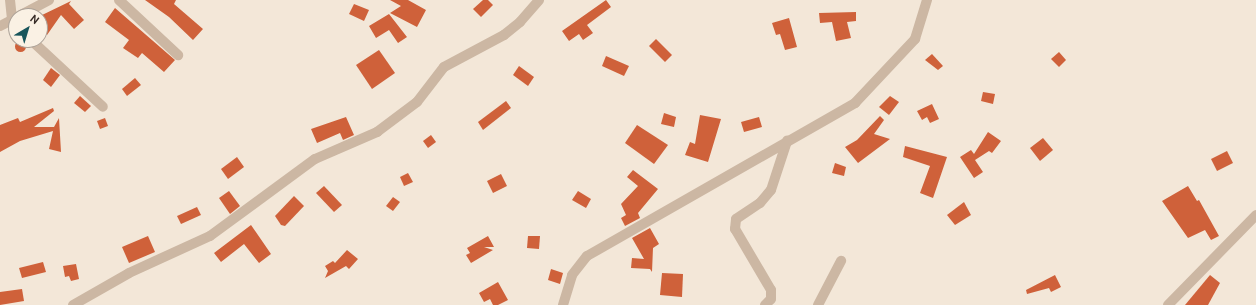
<!DOCTYPE html>
<html>
<head>
<meta charset="utf-8">
<style>
	body { margin:0 }
	#map { position:relative; width:1256px; height:305px; overflow:hidden; background:#f3e7d8; font-family:Cabin,sans-serif }
	div>[style] { position:absolute }
	.building>* { inset:0; background:#cf613a }
	.round { border-radius:50% }
	.minor>* { height:10px; margin:-5px; padding:0 5px; transform-origin:5px; border-radius:5px; background:#ccb7a3 }
	span { translate:-50% -50%; white-space:nowrap; text-align:center; line-height:1.15; -webkit-text-stroke:4px #faf1e4; paint-order:stroke }
	.north { position:absolute; left:8px; top:8px; width:40px; height:40px; box-sizing:border-box; background:#faf1e4; border:1px solid #aca298; border-radius:50%; rotate:38deg; font-size:11px; font-weight:700; line-height:16px; text-align:center; color:#362b26 }
	.north::after { content:''; display:block; margin:auto; width:14px; height:18px; background:#18555b; clip-path:polygon(50% 0,100% 100%,50% 72%,0 100%) }
</style>
</head>
<body>
<div id="map">
	<div class="building">
		<div style="clip-path:polygon(145px 0,176px 0,174px 4px,203px 29px,193px 40px,169px 17px)"></div>
		<div style="clip-path:polygon(390px 0,408px 0,426px 10px,417px 27px,390px 13px,401px 6px)"></div>
		<div style="clip-path:polygon(483px 0,488px 0,493px 5px,481px 17px,473px 9px)"></div>
		<div style="clip-path:polygon(606px 0,611px 7px,587px 25px,593px 33px,583px 40px,579px 34px,569px 41px,562px 31px)"></div>
		<div style="clip-path:polygon(71px 1px,69px 4px,84px 20px,74px 29px,61px 15px,47px 35px,40px 30px,40px 16px)"></div>
		<div style="clip-path:polygon(354px 4px,369px 10px,364px 21px,349px 14px)"></div>
		<div style="clip-path:polygon(115px 8px,175px 60px,164px 72px,142px 53px,138px 58px,123px 48px,129px 40px,105px 22px)"></div>
		<div style="clip-path:polygon(856px 12px,856px 21px,847px 22px,851px 38px,836px 41px,832px 22px,820px 23px,819px 13px)"></div>
		<div style="clip-path:polygon(389px 14px,407px 37px,398px 43px,389px 30px,376px 38px,369px 26px)"></div>
		<div style="clip-path:polygon(789px 18px,797px 47px,785px 50px,780px 34px,776px 35px,772px 23px)"></div>
		<div style="clip-path:polygon(656px 39px,672px 55px,665px 62px,649px 46px)"></div>
		<div class="round" style="left:14.5px;top:40.5px;width:11px;height:11px"></div>
		<div style="clip-path:polygon(379px 50px,395px 73px,372px 89px,356px 65px)"></div>
		<div style="clip-path:polygon(1059px 52px,1066px 60px,1059px 67px,1051px 59px)"></div>
		<div style="clip-path:polygon(932px 54px,943px 66px,938px 70px,925px 60px)"></div>
		<div style="clip-path:polygon(606px 56px,629px 66px,624px 76px,602px 66px)"></div>
		<div style="clip-path:polygon(519px 66px,534px 77px,528px 86px,513px 75px)"></div>
		<div style="clip-path:polygon(51px 68px,60px 75px,51px 87px,43px 80px)"></div>
		<div style="clip-path:polygon(135px 78px,141px 85px,127px 96px,122px 89px)"></div>
		<div style="clip-path:polygon(983px 92px,995px 94px,993px 104px,981px 101px)"></div>
		<div style="clip-path:polygon(80px 96px,91px 106px,85px 112px,74px 103px)"></div>
		<div style="clip-path:polygon(890px 96px,899px 102px,889px 115px,879px 107px)"></div>
		<div style="clip-path:polygon(506px 101px,511px 108px,483px 130px,478px 122px)"></div>
		<div style="clip-path:polygon(932px 104px,939px 119px,930px 123px,927px 117px,922px 120px,917px 111px)"></div>
		<div style="clip-path:polygon(53px 108px,54px 111px,34px 127px,54px 127px,59px 118px,61px 152px,49px 149px,53px 131px,20px 141px,0 152px,0 125px,18px 118px,20px 122px)"></div>
		<div style="clip-path:polygon(664px 113px,676px 117px,674px 127px,661px 124px)"></div>
		<div style="clip-path:polygon(700px 115px,721px 119px,708px 162px,685px 155px,690px 142px,695px 144px)"></div>
		<div style="clip-path:polygon(880px 116px,884px 120px,874px 134px,890px 139px,858px 163px,845px 147px,857px 140px)"></div>
		<div style="clip-path:polygon(346px 117px,354px 135px,343px 140px,340px 133px,317px 143px,311px 129px)"></div>
		<div style="clip-path:polygon(759px 117px,762px 127px,744px 132px,741px 122px)"></div>
		<div style="clip-path:polygon(105px 118px,108px 126px,100px 129px,97px 121px)"></div>
		<div style="clip-path:polygon(637px 125px,668px 145px,654px 164px,625px 143px)"></div>
		<div style="clip-path:polygon(988px 132px,1001px 141px,992px 153px,989px 151px,975px 160px,983px 172px,974px 178px,960px 157px,971px 150px,974px 154px)"></div>
		<div style="clip-path:polygon(431px 135px,436px 142px,428px 148px,423px 141px)"></div>
		<div style="clip-path:polygon(1043px 138px,1053px 150px,1040px 161px,1030px 148px)"></div>
		<div style="clip-path:polygon(905px 146px,947px 157px,933px 198px,920px 193px,930px 166px,903px 157px)"></div>
		<div style="clip-path:polygon(1227px 151px,1233px 163px,1217px 171px,1211px 159px)"></div>
		<div style="clip-path:polygon(237px 157px,244px 167px,228px 179px,221px 169px)"></div>
		<div style="clip-path:polygon(835px 163px,846px 167px,844px 176px,832px 173px)"></div>
		<div style="clip-path:polygon(633px 170px,658px 189px,638px 213px,640px 218px,625px 226px,621px 218px,626px 215px,621px 204px,638px 186px,627px 177px)"></div>
		<div style="clip-path:polygon(408px 173px,413px 182px,404px 186px,400px 177px)"></div>
		<div style="clip-path:polygon(501px 174px,507px 186px,493px 193px,487px 181px)"></div>
		<div style="clip-path:polygon(324px 186px,342px 205px,334px 212px,316px 193px)"></div>
		<div style="clip-path:polygon(1188px 186px,1197px 201px,1199px 200px,1219px 236px,1211px 240px,1205px 230px,1188px 238px,1162px 201px)"></div>
		<div style="clip-path:polygon(229px 191px,240px 206px,230px 214px,219px 198px)"></div>
		<div style="clip-path:polygon(578px 191px,591px 199px,586px 208px,572px 200px)"></div>
		<div style="clip-path:polygon(294px 196px,304px 206px,285px 226px,281px 225px,275px 216px)"></div>
		<div style="clip-path:polygon(393px 197px,400px 202px,393px 211px,386px 206px)"></div>
		<div style="clip-path:polygon(964px 202px,971px 215px,955px 225px,947px 215px)"></div>
		<div style="clip-path:polygon(197px 207px,201px 215px,181px 224px,177px 216px)"></div>
		<div style="clip-path:polygon(251px 225px,271px 254px,259px 263px,244px 244px,221px 262px,214px 253px)"></div>
		<div style="clip-path:polygon(650px 228px,659px 244px,653px 248px,652px 272px,650px 269px,631px 268px,632px 258px,644px 259px,632px 238px)"></div>
		<div style="clip-path:polygon(148px 236px,155px 252px,129px 263px,122px 247px)"></div>
		<div style="clip-path:polygon(488px 236px,494px 247px,484px 247px,493px 250px,471px 263px,466px 255px,470px 253px,467px 248px)"></div>
		<div style="clip-path:polygon(528px 236px,540px 236px,539px 249px,527px 248px)"></div>
		<div style="clip-path:polygon(347px 250px,358px 259px,349px 269px,346px 266px,325px 278px,328px 271px,325px 266px,333px 261px,335px 263px)"></div>
		<div style="clip-path:polygon(43px 262px,46px 272px,22px 278px,19px 268px)"></div>
		<div style="clip-path:polygon(76px 264px,79px 279px,71px 281px,69px 276px,65px 277px,63px 266px)"></div>
		<div style="clip-path:polygon(551px 269px,563px 273px,560px 284px,548px 280px)"></div>
		<div style="clip-path:polygon(662px 273px,683px 274px,682px 297px,660px 295px)"></div>
		<div style="clip-path:polygon(1055px 275px,1061px 287px,1051px 292px,1049px 288px,1027px 294px,1026px 290px)"></div>
		<div style="clip-path:polygon(1210px 275px,1220px 283px,1208px 305px,1185px 305px)"></div>
		<div style="clip-path:polygon(498px 282px,508px 300px,498px 305px,493px 305px,490px 299px,484px 302px,479px 293px)"></div>
		<div style="clip-path:polygon(22px 289px,24px 301px,0 305px,0 292px)"></div>
	</div>
	<div class="minor">
		<div style="left:10px;top:0;width:20px;rotate:84deg"></div>
		<div style="left:12px;top:20px;width:6px;rotate:45deg"></div>
		<div style="left:119px;top:0;width:81px;rotate:43deg"></div>
		<div style="left:19px;top:16px;width:34px;rotate:-28deg"></div>
		<div style="left:0;top:26px;width:18px;rotate:-27deg"></div>
		<div style="left:31px;top:40px;width:98px;rotate:42.9deg"></div>
		<div style="left:73px;top:305px;width:64px;rotate:-29.7deg"></div>
		<div style="left:129px;top:273px;width:89px;rotate:-24.6deg"></div>
		<div style="left:210px;top:236px;width:130px;rotate:-36.3deg"></div>
		<div style="left:315px;top:159px;width:68px;rotate:-23.5deg"></div>
		<div style="left:377px;top:132px;width:50px;rotate:-36.9deg"></div>
		<div style="left:417px;top:102px;width:44px;rotate:-52.4deg"></div>
		<div style="left:444px;top:67px;width:68px;rotate:-28.1deg"></div>
		<div style="left:504px;top:35px;width:21px;rotate:-39deg"></div>
		<div style="left:520px;top:22px;width:29px;rotate:-49deg"></div>
		<div style="left:563px;top:305px;width:31px;rotate:-73deg"></div>
		<div style="left:572px;top:275px;width:24px;rotate:-52deg"></div>
		<div style="left:587px;top:256px;width:309px;rotate:-29.7deg"></div>
		<div style="left:855px;top:103px;width:88px;rotate:-46.8deg"></div>
		<div style="left:915px;top:39px;width:41px;rotate:-72.9deg"></div>
		<div style="left:765px;top:305px;width:8px;rotate:-45deg"></div>
		<div style="left:771px;top:299px;width:9px;rotate:-90deg"></div>
		<div style="left:771px;top:290px;width:71px;rotate:-120.5deg"></div>
		<div style="left:735px;top:229px;width:10px;rotate:-84deg"></div>
		<div style="left:736px;top:219px;width:29px;rotate:-34deg"></div>
		<div style="left:760px;top:203px;width:17px;rotate:-50deg"></div>
		<div style="left:771px;top:190px;width:52px;rotate:-71.9deg"></div>
		<div style="left:818px;top:305px;width:50px;rotate:-62.4deg"></div>
		<div style="left:1168px;top:305px;width:126px;rotate:-45.6deg"></div>
	</div>
	<div class="north">N</div>
</div>
</body>
</html>
